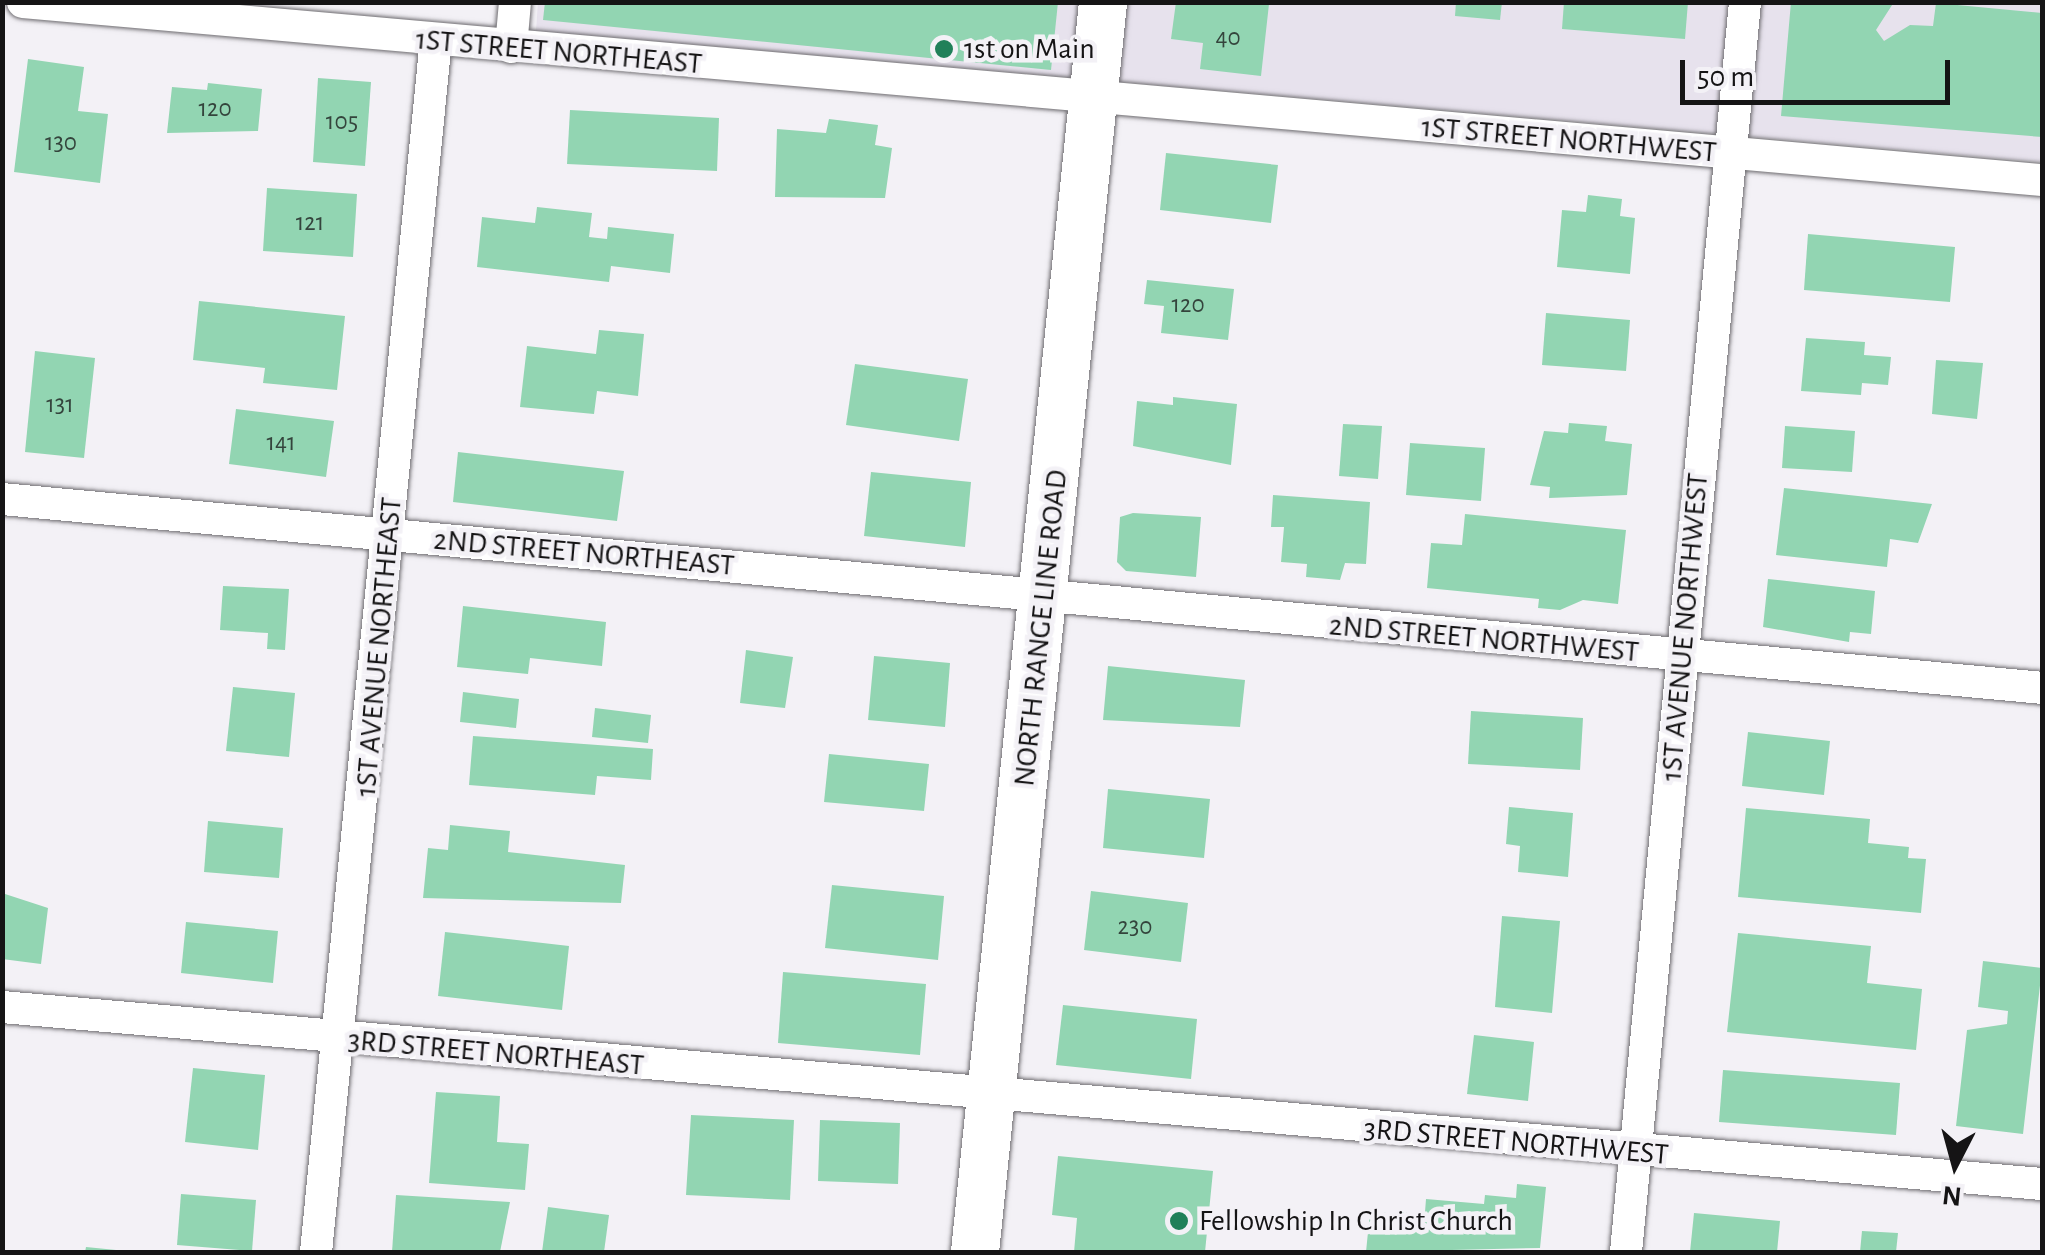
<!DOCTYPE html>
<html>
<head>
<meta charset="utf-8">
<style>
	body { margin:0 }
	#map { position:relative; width:2045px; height:1255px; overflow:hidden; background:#f3f1f6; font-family:"Alegreya Sans",sans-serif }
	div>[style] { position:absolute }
	.built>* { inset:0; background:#e7e2ed }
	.building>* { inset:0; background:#92d5b2 }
	.roads { filter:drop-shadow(0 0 2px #6e6c70) drop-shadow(0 0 2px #6e6c70) }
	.minor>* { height:32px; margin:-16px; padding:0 16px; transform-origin:16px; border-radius:16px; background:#fff }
	.secondary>* { height:48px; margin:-24px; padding:0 24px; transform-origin:24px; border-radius:24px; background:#fff }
	.dots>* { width:28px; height:28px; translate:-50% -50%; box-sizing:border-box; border:5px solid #f3f1f6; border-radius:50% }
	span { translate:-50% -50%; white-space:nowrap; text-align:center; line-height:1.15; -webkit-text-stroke:9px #f3f1f6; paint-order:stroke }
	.number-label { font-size:25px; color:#34443c }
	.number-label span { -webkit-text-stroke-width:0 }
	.poi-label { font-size:30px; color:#151415 }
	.left { translate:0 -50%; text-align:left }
	.street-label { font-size:30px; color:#151415 }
	.frame { position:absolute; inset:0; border:5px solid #151415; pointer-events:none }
	.north { position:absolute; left:1905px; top:1115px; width:100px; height:100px; -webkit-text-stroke:8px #f3f1f6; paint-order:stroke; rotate:186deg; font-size:28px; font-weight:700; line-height:40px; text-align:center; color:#151415 }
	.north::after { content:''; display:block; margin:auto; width:35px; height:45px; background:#151415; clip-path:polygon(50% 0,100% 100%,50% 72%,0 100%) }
	.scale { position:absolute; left:1680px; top:60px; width:270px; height:45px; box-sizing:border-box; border:5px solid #151415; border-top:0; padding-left:12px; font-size:30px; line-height:35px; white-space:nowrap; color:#151415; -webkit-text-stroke:8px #f3f1f6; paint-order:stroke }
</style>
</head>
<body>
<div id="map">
	<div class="built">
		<div style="clip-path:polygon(538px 2px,2042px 3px,2042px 162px,536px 31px)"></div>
	</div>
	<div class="building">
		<div style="clip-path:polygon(545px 2px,1058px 2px,1051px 70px,543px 20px)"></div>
		<div style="clip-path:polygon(1176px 2px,1269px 4px,1261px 76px,1200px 69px,1203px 43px,1171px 39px)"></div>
		<div style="clip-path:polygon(1456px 2px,1502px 2px,1500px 20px,1455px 16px)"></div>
		<div style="clip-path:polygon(1564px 2px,1688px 2px,1685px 39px,1562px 29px)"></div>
		<div style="clip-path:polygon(1791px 2px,1894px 2px,1876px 30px,1884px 41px,1910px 25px,1933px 26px,1936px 3px,2042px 13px,2042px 137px,1781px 116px)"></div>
		<div style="clip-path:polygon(28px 59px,84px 67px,78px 111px,108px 114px,100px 183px,14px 172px)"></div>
		<div style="clip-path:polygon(318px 78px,371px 82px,365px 166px,313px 162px)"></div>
		<div style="clip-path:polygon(208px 83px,262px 89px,258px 131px,167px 133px,172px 87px,207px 90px)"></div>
		<div style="clip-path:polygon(570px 110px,719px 118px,717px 171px,567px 164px)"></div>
		<div style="clip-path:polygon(829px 119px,878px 125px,875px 145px,892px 148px,885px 198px,775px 197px,777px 129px,826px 133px)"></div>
		<div style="clip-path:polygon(1166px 153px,1278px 165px,1271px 223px,1160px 210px)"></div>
		<div style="clip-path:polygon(267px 188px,357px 194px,353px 257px,263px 251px)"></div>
		<div style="clip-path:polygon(1588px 195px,1622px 199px,1620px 216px,1635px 218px,1630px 274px,1557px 267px,1562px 210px,1586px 212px)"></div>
		<div style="clip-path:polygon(537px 207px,592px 213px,589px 237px,607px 239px,608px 227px,674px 234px,670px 273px,611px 266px,609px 282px,477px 267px,482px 217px,535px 223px)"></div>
		<div style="clip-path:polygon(1808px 234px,1955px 247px,1950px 302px,1804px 290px)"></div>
		<div style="clip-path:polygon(1147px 280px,1234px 289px,1228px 340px,1161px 333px,1164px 306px,1144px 304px)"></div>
		<div style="clip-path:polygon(199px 301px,345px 316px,337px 390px,263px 383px,265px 368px,193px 360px)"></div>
		<div style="clip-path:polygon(1546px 313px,1630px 320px,1626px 371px,1542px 365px)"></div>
		<div style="clip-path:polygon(599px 330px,644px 334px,638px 396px,597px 391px,594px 414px,520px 407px,527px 346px,596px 354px)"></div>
		<div style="clip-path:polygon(1806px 338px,1865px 342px,1864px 355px,1891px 357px,1888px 385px,1862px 383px,1861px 395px,1801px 391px)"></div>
		<div style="clip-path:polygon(35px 351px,95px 358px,84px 458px,25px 452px)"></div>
		<div style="clip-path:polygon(1936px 360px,1983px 363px,1977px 419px,1932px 414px)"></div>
		<div style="clip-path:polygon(855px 364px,968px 379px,959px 441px,846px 425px)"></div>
		<div style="clip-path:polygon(1173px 397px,1237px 404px,1231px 465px,1133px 446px,1137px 401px,1173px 405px)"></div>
		<div style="clip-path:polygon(236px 409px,334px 421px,326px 477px,229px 464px)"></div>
		<div style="clip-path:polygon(1569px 423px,1607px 426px,1605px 441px,1632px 444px,1627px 495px,1549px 498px,1550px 487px,1530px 485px,1544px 431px,1568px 433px)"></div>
		<div style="clip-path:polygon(1343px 424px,1382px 426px,1378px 479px,1339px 476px)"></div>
		<div style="clip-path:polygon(1785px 426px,1855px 431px,1852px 472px,1782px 468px)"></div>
		<div style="clip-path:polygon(1410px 443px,1485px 448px,1481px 501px,1406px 495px)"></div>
		<div style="clip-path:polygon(458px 452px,624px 471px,617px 521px,453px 502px)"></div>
		<div style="clip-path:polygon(871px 472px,971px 482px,965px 547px,864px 536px)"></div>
		<div style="clip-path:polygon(1784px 488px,1932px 504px,1918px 543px,1890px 539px,1887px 567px,1776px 555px)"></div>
		<div style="clip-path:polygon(1273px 495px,1370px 502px,1366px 564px,1345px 563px,1340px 580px,1306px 577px,1307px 564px,1281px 562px,1284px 527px,1271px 527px)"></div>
		<div style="clip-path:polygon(1133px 513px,1201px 517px,1196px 577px,1126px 571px,1117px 562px,1120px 517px)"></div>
		<div style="clip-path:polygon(1465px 514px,1626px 530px,1618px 604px,1583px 600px,1560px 610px,1538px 608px,1539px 599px,1427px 588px,1431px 543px,1462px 545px)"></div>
		<div style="clip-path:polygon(1768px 579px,1875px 591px,1871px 634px,1850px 632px,1849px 642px,1763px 627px)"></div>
		<div style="clip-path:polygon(223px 586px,289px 589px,285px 650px,267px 649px,268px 633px,220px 630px)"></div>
		<div style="clip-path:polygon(463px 606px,606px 622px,602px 666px,530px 658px,528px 674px,457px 667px)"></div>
		<div style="clip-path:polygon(746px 650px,793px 657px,785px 708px,740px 703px)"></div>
		<div style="clip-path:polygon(874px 656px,950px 663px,945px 727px,868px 720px)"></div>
		<div style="clip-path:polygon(1108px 666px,1245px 680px,1240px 727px,1103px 720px)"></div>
		<div style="clip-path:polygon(233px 687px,295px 693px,289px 757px,226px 751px)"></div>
		<div style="clip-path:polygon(463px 692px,519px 699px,516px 728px,460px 722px)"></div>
		<div style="clip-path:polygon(595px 708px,651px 715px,648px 743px,592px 737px)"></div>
		<div style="clip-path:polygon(1471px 711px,1583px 718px,1580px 770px,1468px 764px)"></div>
		<div style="clip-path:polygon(1748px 732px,1830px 741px,1824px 795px,1742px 786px)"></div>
		<div style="clip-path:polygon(473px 736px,653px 749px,651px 780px,597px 776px,595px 795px,469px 785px)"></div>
		<div style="clip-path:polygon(829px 754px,929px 764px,924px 811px,824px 802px)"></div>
		<div style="clip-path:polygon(1108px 789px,1210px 799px,1204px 858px,1103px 848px)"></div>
		<div style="clip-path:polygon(1509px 807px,1573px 813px,1568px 877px,1518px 872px,1520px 846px,1506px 844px)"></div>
		<div style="clip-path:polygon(1746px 808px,1870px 819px,1868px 843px,1909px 847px,1908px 858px,1926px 859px,1921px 913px,1738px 897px)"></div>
		<div style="clip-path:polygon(208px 821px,283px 828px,279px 878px,204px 872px)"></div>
		<div style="clip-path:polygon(450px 825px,510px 831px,508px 852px,625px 865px,621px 903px,423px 898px,428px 848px,448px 850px)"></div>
		<div style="clip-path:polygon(832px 885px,944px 896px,938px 960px,825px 948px)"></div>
		<div style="clip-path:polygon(1091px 891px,1188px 903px,1181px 962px,1084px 950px)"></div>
		<div style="clip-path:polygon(2px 893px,48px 908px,41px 964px,2px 959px)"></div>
		<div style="clip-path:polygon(1502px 916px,1560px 921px,1552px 1013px,1495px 1007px)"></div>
		<div style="clip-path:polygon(186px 922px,278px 931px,273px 983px,181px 973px)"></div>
		<div style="clip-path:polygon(445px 932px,569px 946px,562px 1010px,438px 996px)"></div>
		<div style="clip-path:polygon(1738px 933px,1871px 946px,1867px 983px,1922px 989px,1916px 1050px,1727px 1032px)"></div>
		<div style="clip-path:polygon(1983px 961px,2042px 968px,2023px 1134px,1956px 1126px,1967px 1030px,2007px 1024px,2008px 1011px,1978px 1007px)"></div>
		<div style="clip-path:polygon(783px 972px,926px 984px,920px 1055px,778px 1043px)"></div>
		<div style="clip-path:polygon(1063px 1005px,1197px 1019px,1191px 1079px,1056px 1065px)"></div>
		<div style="clip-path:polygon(1474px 1035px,1534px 1042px,1528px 1101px,1467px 1094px)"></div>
		<div style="clip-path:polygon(193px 1068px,265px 1075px,258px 1150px,185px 1142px)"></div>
		<div style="clip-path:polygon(1723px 1070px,1900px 1083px,1896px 1135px,1719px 1122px)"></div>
		<div style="clip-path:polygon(436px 1092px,500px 1096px,497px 1142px,529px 1144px,525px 1190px,429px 1183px)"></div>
		<div style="clip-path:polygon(691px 1115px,794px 1120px,790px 1200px,686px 1195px)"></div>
		<div style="clip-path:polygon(820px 1120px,900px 1123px,898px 1184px,818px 1181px)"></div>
		<div style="clip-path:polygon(1058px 1156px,1213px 1171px,1205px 1252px,1074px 1252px,1077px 1218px,1052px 1215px)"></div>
		<div style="clip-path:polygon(1517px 1184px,1546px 1187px,1540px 1248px,1366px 1252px,1370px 1212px,1425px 1212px,1426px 1199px,1484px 1204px,1485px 1195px,1516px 1198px)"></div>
		<div style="clip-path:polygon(181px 1194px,256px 1200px,252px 1251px,177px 1245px)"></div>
		<div style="clip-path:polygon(396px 1195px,510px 1202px,500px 1252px,392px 1252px)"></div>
		<div style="clip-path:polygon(548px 1207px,609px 1215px,604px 1252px,542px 1252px)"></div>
		<div style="clip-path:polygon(1694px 1213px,1780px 1221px,1777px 1252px,1690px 1252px)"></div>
		<div style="clip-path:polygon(1862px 1231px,1898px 1233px,1896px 1252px,1860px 1252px)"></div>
		<div style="clip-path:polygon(86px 1247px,116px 1250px,116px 1252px,85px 1252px)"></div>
	</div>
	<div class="roads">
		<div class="minor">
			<div style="left:23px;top:2px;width:2027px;rotate:5.04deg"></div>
			<div style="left:511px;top:47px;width:45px;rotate:-84.9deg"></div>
			<div style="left:2px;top:499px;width:2049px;rotate:5.29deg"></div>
			<div style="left:2px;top:1007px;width:2048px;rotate:4.96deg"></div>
			<div style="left:316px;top:1252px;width:1218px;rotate:-84.35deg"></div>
			<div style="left:1626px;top:1252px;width:1256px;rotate:-84.56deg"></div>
		</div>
		<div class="secondary">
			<div style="left:975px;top:1252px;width:1257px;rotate:-84.15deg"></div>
		</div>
	</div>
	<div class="dots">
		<div style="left:944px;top:49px;background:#208059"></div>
		<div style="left:1179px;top:1221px;background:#208059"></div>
	</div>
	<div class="number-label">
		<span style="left:1228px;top:38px">40</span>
		<span style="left:215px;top:109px">120</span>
		<span style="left:342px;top:122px">105</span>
		<span style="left:61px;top:143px">130</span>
		<span style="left:310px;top:223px">121</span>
		<span style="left:1188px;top:305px">120</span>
		<span style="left:60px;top:405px">131</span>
		<span style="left:281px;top:443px">141</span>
		<span style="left:1135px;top:927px">230</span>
	</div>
	<div class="poi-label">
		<span class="left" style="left:964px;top:49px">1st on Main</span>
		<span class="left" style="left:1199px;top:1221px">Fellowship In Christ Church</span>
	</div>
	<div class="street-label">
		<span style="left:559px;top:52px;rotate:5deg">1ST STREET NORTHEAST</span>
		<span style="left:1569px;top:140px;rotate:5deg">1ST STREET NORTHWEST</span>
		<span style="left:584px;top:553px;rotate:5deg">2ND STREET NORTHEAST</span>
		<span style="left:1685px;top:627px;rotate:-85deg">1ST AVENUE NORTHWEST</span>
		<span style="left:1041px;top:628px;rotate:-84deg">NORTH RANGE LINE ROAD</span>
		<span style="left:1484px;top:639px;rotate:5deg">2ND STREET NORTHWEST</span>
		<span style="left:379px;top:647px;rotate:-85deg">1ST AVENUE NORTHEAST</span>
		<span style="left:496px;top:1053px;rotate:5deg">3RD STREET NORTHEAST</span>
		<span style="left:1516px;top:1142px;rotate:5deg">3RD STREET NORTHWEST</span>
	</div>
	<div class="frame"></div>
	<div class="north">N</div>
	<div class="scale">50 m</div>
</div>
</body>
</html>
